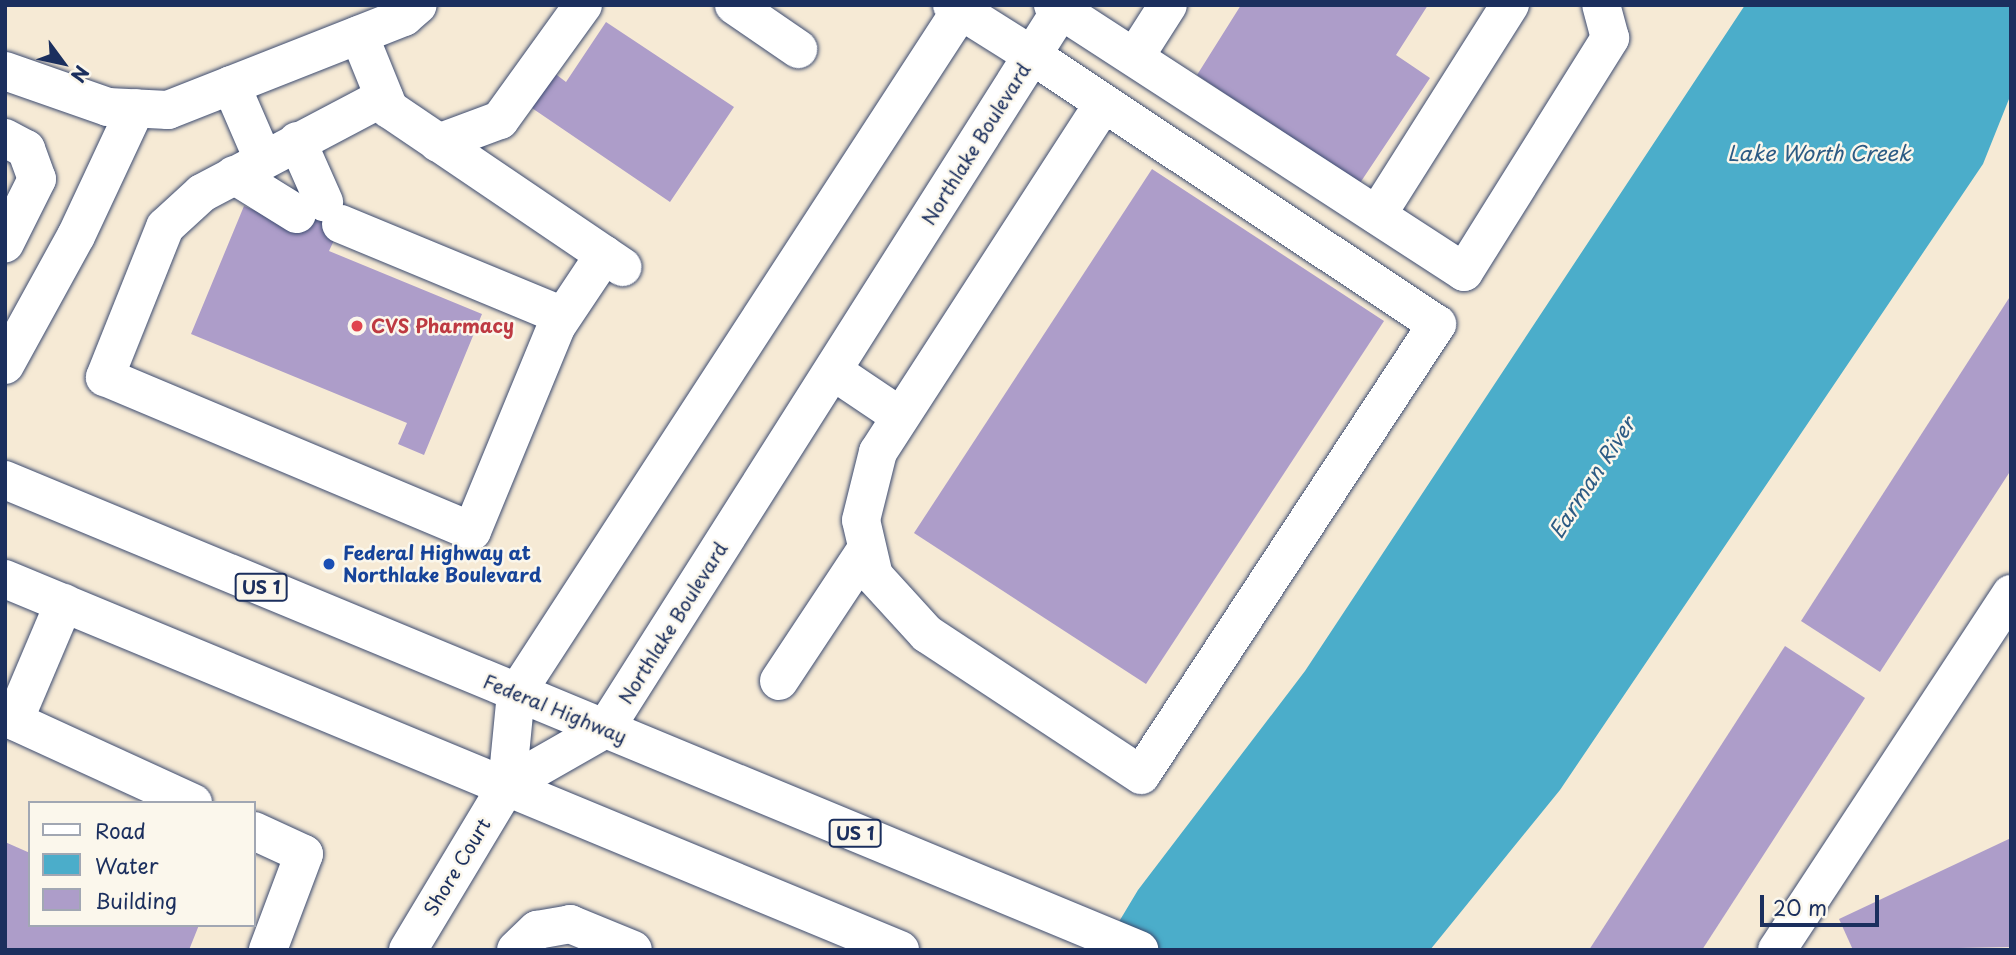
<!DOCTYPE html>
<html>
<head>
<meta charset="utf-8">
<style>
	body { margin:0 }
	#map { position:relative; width:2016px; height:955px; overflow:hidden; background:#f6ead5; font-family:"Playpen Sans",sans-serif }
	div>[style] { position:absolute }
	.water>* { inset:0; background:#4badca }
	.building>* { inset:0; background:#ad9dc9 }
	.roads { filter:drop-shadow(0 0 2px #3c4b70) drop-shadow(0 0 2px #3c4b70) }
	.minor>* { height:38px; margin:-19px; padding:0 19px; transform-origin:19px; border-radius:19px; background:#fff }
	.major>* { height:38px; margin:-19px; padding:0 19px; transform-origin:19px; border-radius:19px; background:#fff }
	.dots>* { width:19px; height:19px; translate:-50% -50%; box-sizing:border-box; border:4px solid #fbf7ec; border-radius:50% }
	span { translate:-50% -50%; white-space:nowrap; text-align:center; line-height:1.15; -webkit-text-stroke:5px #fbf7ec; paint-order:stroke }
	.shield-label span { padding:2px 5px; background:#fbf7ec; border:2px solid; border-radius:5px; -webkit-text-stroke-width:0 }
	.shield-label { font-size:18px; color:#1b2f5e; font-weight:700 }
	.street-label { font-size:19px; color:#1b2f5e }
	.health-label { font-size:19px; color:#be3a42; font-weight:700 }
	.left { translate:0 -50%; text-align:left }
	.transit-label { font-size:19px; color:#164399; font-weight:700 }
	.water-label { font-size:21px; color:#2c5b84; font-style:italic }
	.frame { position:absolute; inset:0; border:7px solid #1b2f5e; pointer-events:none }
	.legend { position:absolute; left:28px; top:801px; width:228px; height:126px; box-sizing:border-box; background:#fbf7ec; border:2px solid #a1a7b3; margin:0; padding:9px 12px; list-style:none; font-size:21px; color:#1b2f5e }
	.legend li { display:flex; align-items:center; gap:14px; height:35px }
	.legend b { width:35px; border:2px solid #a1a7b3 }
	.north { position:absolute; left:28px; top:28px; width:70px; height:70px; -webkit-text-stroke:5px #fbf7ec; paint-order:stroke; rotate:123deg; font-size:19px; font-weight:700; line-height:28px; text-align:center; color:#1b2f5e }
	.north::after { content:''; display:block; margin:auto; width:24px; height:32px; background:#1b2f5e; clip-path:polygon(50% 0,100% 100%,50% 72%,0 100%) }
	.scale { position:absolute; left:1760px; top:895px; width:119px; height:32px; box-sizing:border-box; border:4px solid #1b2f5e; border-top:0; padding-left:9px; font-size:21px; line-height:24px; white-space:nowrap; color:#1b2f5e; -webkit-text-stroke:5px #fbf7ec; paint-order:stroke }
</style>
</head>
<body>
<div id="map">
	<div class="water">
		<div style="clip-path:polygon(1745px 5px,2011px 5px,2011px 94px,1983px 164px,1560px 790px,1430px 950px,1102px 950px,1138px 890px,1305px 671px)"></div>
	</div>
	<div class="building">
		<div style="clip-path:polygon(1241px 5px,1428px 5px,1396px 55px,1430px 78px,1360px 183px,1197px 75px)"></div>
		<div style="clip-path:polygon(606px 22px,734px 107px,670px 202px,507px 91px,532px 56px,566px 82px)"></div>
		<div style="clip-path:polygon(1152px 169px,1384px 321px,1146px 684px,914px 533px)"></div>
		<div style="clip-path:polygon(305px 194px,344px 219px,329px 251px,482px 314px,424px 455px,398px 444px,407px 423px,191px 334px,244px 206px,292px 226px)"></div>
		<div style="clip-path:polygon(2011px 295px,2011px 470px,1880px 672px,1801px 621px)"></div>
		<div style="clip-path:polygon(1785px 646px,1865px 698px,1702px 950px,1589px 950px)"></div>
		<div style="clip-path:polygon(2011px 838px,2011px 947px,1853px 950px,1839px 919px)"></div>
		<div style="clip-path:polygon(5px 842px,30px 853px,30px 925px,199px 925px,189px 950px,5px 950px)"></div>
	</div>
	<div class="roads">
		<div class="minor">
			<div style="left:734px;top:5px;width:78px;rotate:34.5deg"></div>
			<div style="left:952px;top:5px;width:96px;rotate:32.2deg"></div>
			<div style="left:1033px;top:56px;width:485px;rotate:33.6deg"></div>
			<div style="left:1437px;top:324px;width:539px;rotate:123.28deg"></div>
			<div style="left:1141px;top:775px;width:256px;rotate:-146.6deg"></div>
			<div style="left:927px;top:634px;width:79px;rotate:-132.4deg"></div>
			<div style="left:874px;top:576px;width:57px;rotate:-103.1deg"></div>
			<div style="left:861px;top:520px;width:70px;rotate:-76deg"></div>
			<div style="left:878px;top:452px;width:414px;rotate:-57.1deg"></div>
			<div style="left:1053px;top:5px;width:490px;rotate:33deg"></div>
			<div style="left:1464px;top:272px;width:276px;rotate:-58deg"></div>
			<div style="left:1610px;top:38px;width:34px;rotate:-105deg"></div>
			<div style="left:359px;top:35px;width:80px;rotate:67.9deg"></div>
			<div style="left:389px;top:109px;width:282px;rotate:34.1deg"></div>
			<div style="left:1136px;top:55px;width:59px;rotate:-57.4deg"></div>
			<div style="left:5px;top:71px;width:109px;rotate:19.3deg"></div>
			<div style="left:108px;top:107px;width:60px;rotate:2.9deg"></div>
			<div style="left:168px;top:110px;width:254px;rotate:-21.5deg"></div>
			<div style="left:404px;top:17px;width:18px;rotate:-41deg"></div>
			<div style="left:231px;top:85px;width:81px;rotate:66.6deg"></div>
			<div style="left:384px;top:97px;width:206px;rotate:152.2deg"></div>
			<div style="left:202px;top:193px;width:50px;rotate:137.4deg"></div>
			<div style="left:165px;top:227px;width:162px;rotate:111.8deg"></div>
			<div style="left:105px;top:377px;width:398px;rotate:22.8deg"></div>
			<div style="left:472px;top:531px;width:221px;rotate:-67.6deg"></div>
			<div style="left:556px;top:327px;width:87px;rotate:-56.3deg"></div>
			<div style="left:5px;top:138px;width:24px;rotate:28deg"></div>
			<div style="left:26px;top:149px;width:32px;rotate:70deg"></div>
			<div style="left:37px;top:179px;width:72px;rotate:116.6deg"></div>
			<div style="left:297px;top:141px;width:67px;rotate:66.1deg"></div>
			<div style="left:438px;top:143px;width:66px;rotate:-20.4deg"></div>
			<div style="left:500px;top:120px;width:142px;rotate:-54.2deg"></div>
			<div style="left:234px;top:175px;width:74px;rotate:31.8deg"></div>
			<div style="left:1377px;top:215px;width:249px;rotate:-57.7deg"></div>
			<div style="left:341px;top:224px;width:240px;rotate:22.5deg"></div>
			<div style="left:5px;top:365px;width:147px;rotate:-61.2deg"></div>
			<div style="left:76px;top:236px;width:141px;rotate:-64.9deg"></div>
			<div style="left:833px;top:371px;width:81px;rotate:33.9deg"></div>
			<div style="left:64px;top:603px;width:128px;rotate:113deg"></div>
			<div style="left:14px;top:721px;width:197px;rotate:24.6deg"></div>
			<div style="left:779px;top:681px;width:159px;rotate:-56.5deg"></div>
			<div style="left:254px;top:831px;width:55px;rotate:24.7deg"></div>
			<div style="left:304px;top:854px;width:103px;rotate:110.6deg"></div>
			<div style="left:408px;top:950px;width:192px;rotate:-59deg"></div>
			<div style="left:516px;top:950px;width:29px;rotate:-44deg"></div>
			<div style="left:537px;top:930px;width:34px;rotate:-10deg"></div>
			<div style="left:570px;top:924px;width:68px;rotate:22.4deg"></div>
			<div style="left:1777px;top:950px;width:426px;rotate:-56.7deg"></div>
		</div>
		<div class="major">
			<div style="left:5px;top:480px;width:1228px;rotate:22.51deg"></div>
			<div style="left:5px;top:579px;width:969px;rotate:22.52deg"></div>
			<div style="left:507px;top:785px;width:113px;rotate:-29.7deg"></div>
			<div style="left:605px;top:729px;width:857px;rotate:-57.63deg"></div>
			<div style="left:507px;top:785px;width:91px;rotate:-84.4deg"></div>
			<div style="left:516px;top:694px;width:822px;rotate:-56.97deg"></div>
		</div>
	</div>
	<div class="dots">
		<div style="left:357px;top:326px;background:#e0444e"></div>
		<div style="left:329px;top:564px;background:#1a4fb4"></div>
	</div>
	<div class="shield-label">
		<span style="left:261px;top:587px">US 1</span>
		<span style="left:855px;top:833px">US 1</span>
	</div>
	<div class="street-label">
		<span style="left:976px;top:144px;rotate:-58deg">Northlake Boulevard</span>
		<span style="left:673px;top:623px;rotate:-58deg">Northlake Boulevard</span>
		<span style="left:555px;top:709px;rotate:22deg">Federal Highway</span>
		<span style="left:457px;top:867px;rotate:-59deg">Shore Court</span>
	</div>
	<div class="health-label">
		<span class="left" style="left:371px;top:326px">CVS Pharmacy</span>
	</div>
	<div class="transit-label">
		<span class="left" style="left:343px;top:564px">Federal Highway at<br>Northlake Boulevard</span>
	</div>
	<div class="water-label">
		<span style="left:1819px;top:152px">Lake Worth Creek</span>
		<span style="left:1591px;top:477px;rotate:-57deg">Earman River</span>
	</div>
	<div class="frame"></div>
	<ul class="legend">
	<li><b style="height:9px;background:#fff"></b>Road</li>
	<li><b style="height:19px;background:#4badca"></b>Water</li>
	<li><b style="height:19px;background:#ad9dc9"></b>Building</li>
	</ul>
	<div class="north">N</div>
	<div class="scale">20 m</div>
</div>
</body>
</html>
